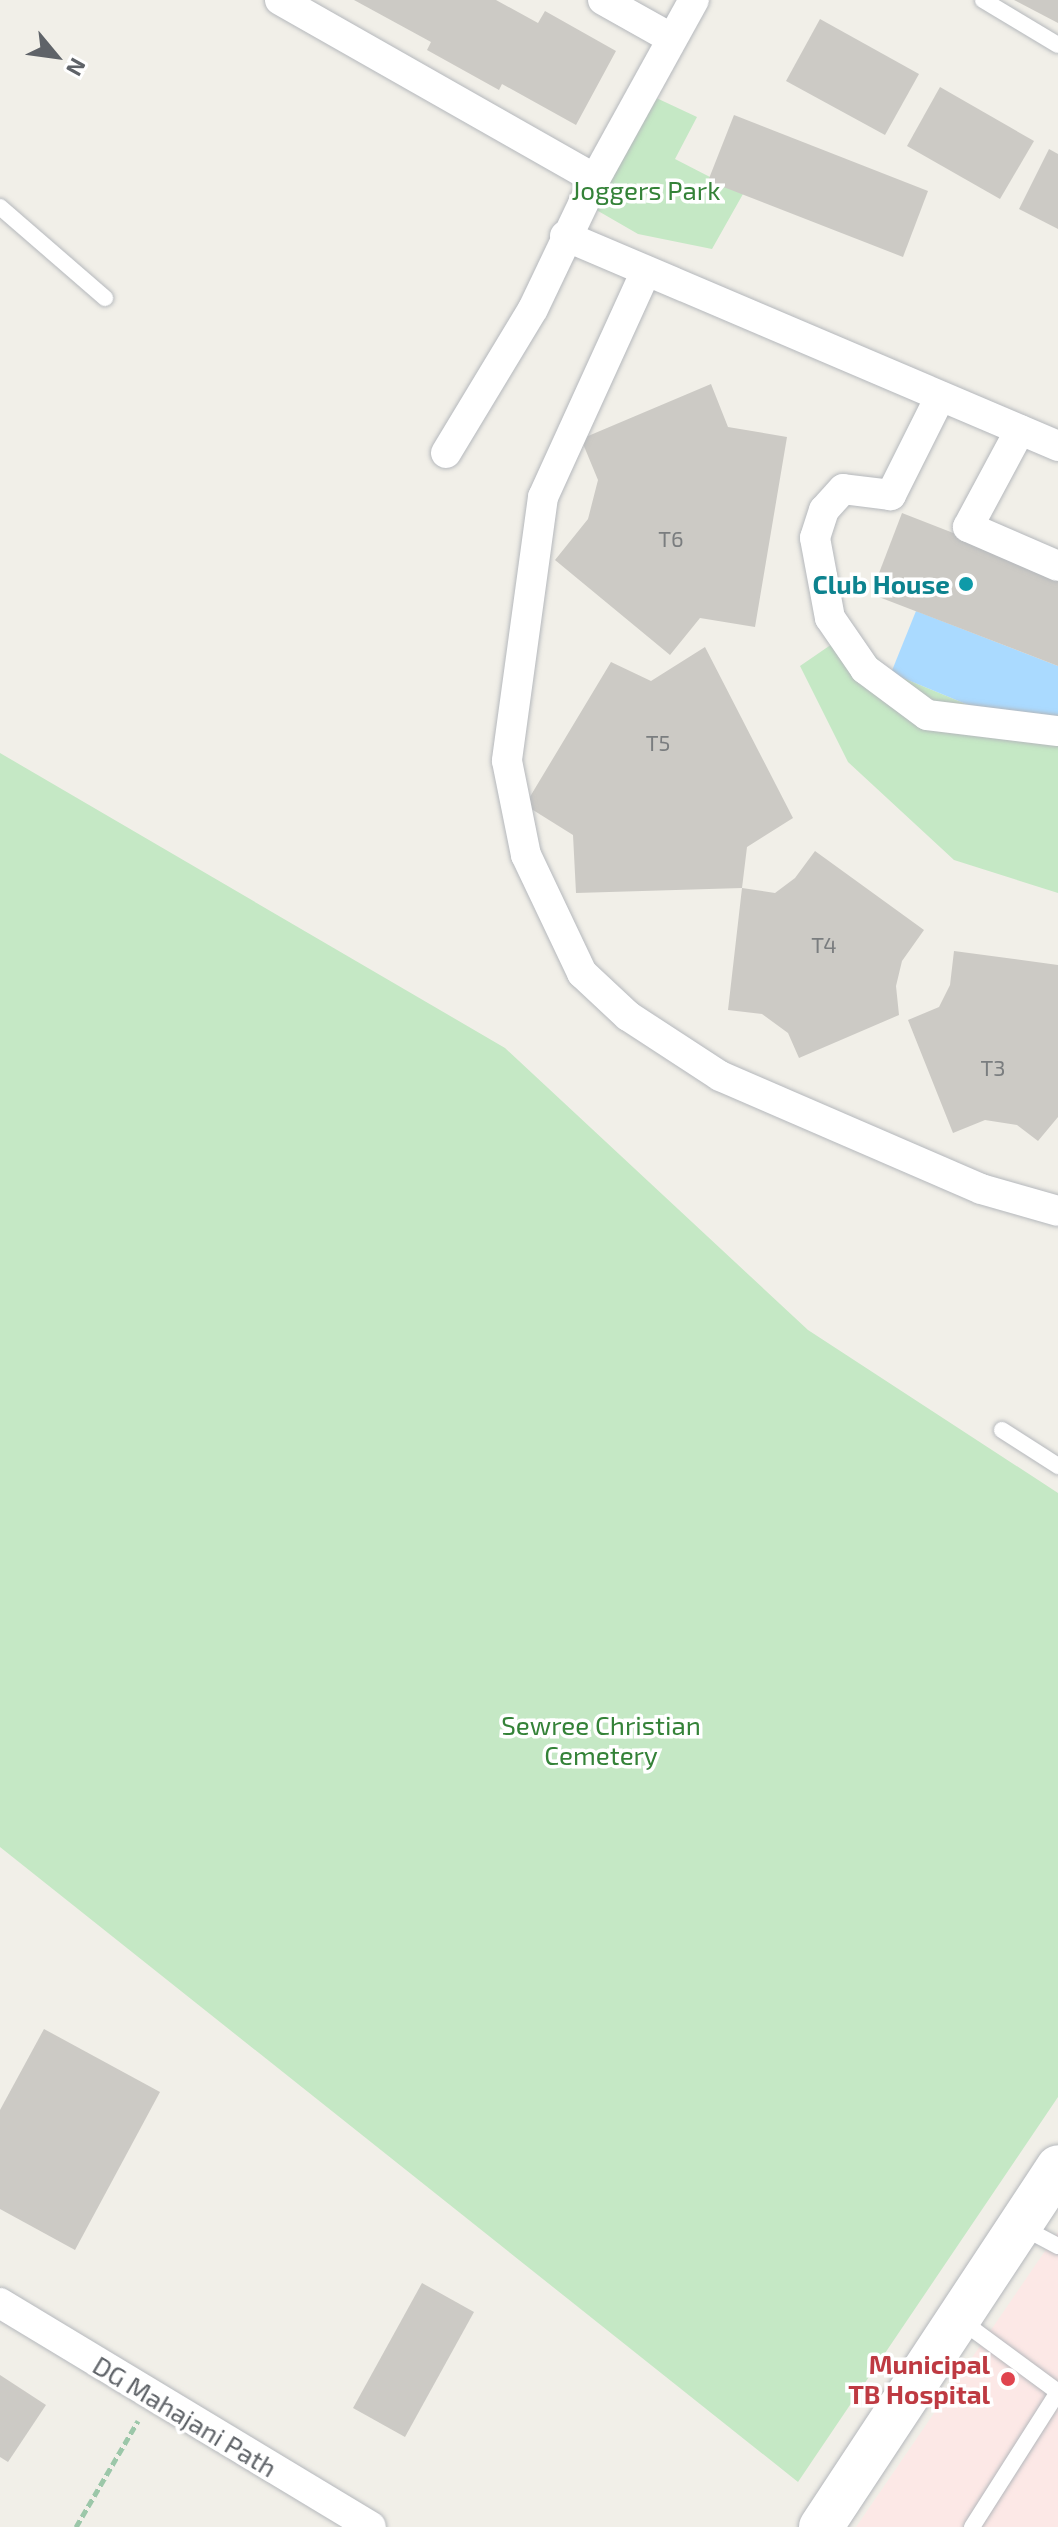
<!DOCTYPE html>
<html>
<head>
<meta charset="utf-8">
<style>
	body { margin:0 }
	#map { position:relative; width:1058px; height:2527px; overflow:hidden; background:#f1efe8; font-family:"Exo 2",sans-serif }
	div>[style] { position:absolute }
	.medical>* { inset:0; background:#fce8e6 }
	.green>* { inset:0; background:#c5e8c5 }
	.water>* { inset:0; background:#aadaff }
	.building>* { inset:0; background:#cccac5 }
	.path>* { height:5px; margin-top:-2.5px; transform-origin:0; background:repeating-linear-gradient(90deg,#9cc7a9 0 8px,transparent 0 12px) }
	.roads { filter:drop-shadow(0 0 2px #b5b8bc) drop-shadow(0 0 2px #b5b8bc) }
	.service>* { height:16px; margin:-8px; padding:0 8px; transform-origin:8px; border-radius:8px; background:#fff }
	.minor>* { height:30px; margin:-15px; padding:0 15px; transform-origin:15px; border-radius:15px; background:#fff }
	.secondary>* { height:44px; margin:-22px; padding:0 22px; transform-origin:22px; border-radius:22px; background:#fff }
	.dots>* { width:22px; height:22px; translate:-50% -50%; box-sizing:border-box; border:4px solid #fff; border-radius:50% }
	span { translate:-50% -50%; white-space:nowrap; text-align:center; line-height:1.15; -webkit-text-stroke:7px #fff; paint-order:stroke }
	.number-label { font-size:22px; color:#7a7d7f }
	.number-label span { -webkit-text-stroke-width:0 }
	.park-label { font-size:26px; color:#348238 }
	.culture-label { font-size:26px; color:#0d838f; font-weight:700 }
	.right { translate:-100% -50%; text-align:right }
	.health-label { font-size:26px; color:#be3a42; font-weight:700 }
	.street-label { font-size:26px; color:#5f6368 }
	.north { position:absolute; left:16px; top:16px; width:80px; height:80px; -webkit-text-stroke:6px #fff; paint-order:stroke; rotate:119deg; font-size:22px; font-weight:700; line-height:32px; text-align:center; color:#5f6368 }
	.north::after { content:''; display:block; margin:auto; width:28px; height:36px; background:#5f6368; clip-path:polygon(50% 0,100% 100%,50% 72%,0 100%) }
</style>
</head>
<body>
<div id="map">
	<div class="medical">
		<div style="clip-path:polygon(1058px 2232px,1058px 2527px,856px 2527px)"></div>
	</div>
	<div class="green">
		<div style="clip-path:polygon(650px 95px,697px 117px,675px 159px,743px 194px,712px 249px,638px 234px,586px 204px)"></div>
		<div style="clip-path:polygon(851px 631px,891px 673px,1048px 738px,1058px 714px,1058px 893px,954px 860px,848px 762px,800px 666px)"></div>
		<div style="clip-path:polygon(0 753px,505px 1048px,808px 1330px,1058px 1493px,1058px 2097px,798px 2482px,0 1847px)"></div>
	</div>
	<div class="water">
		<div style="clip-path:polygon(916px 611px,1058px 666px,1058px 714px,1048px 738px,891px 673px)"></div>
	</div>
	<div class="building">
		<div style="clip-path:polygon(354px 0,496px 0,538px 23px,545px 11px,616px 51px,576px 125px,502px 84px,499px 90px,427px 50px,431px 42px)"></div>
		<div style="clip-path:polygon(1014px 0,1058px 0,1058px 23px)"></div>
		<div style="clip-path:polygon(820px 19px,919px 74px,885px 135px,786px 81px)"></div>
		<div style="clip-path:polygon(940px 87px,1034px 141px,1000px 199px,907px 146px)"></div>
		<div style="clip-path:polygon(734px 115px,928px 191px,903px 257px,708px 181px)"></div>
		<div style="clip-path:polygon(1049px 149px,1058px 154px,1058px 229px,1019px 209px)"></div>
		<div style="clip-path:polygon(711px 384px,728px 427px,787px 437px,755px 627px,700px 618px,670px 655px,555px 560px,588px 519px,598px 480px,581px 439px)"></div>
		<div style="clip-path:polygon(902px 513px,1058px 574px,1058px 666px,871px 594px)"></div>
		<div style="clip-path:polygon(705px 647px,793px 818px,747px 847px,742px 888px,576px 893px,573px 835px,525px 805px,611px 662px,651px 681px)"></div>
		<div style="clip-path:polygon(815px 851px,924px 930px,902px 961px,896px 986px,899px 1015px,799px 1058px,788px 1033px,762px 1014px,728px 1010px,742px 888px,775px 893px,795px 878px)"></div>
		<div style="clip-path:polygon(954px 951px,1058px 965px,1058px 1117px,1038px 1141px,1017px 1125px,985px 1120px,953px 1133px,908px 1020px,939px 1007px,950px 985px)"></div>
		<div style="clip-path:polygon(44px 2029px,160px 2092px,75px 2250px,0 2209px,0 2110px)"></div>
		<div style="clip-path:polygon(422px 2283px,474px 2312px,405px 2437px,353px 2408px)"></div>
		<div style="clip-path:polygon(0 2375px,46px 2405px,8px 2462px,0 2457px)"></div>
	</div>
	<div class="path">
		<div style="left:76px;top:2527px;width:123px;rotate:-59.7deg"></div>
	</div>
	<div class="roads">
		<div class="service">
			<div style="left:983px;top:0;width:87px;rotate:31deg"></div>
			<div style="left:0;top:207px;width:139px;rotate:40.9deg"></div>
			<div style="left:1002px;top:1430px;width:67px;rotate:32.7deg"></div>
			<div style="left:1020px;top:2226px;width:43px;rotate:27.8deg"></div>
			<div style="left:959px;top:2319px;width:123px;rotate:36.4deg"></div>
			<div style="left:1058px;top:2392px;width:160px;rotate:122.5deg"></div>
		</div>
		<div class="minor">
			<div style="left:280px;top:0;width:362px;rotate:29.6deg"></div>
			<div style="left:603px;top:0;width:78px;rotate:29.2deg"></div>
			<div style="left:565px;top:236px;width:536px;rotate:23.07deg"></div>
			<div style="left:646px;top:271px;width:248px;rotate:114.5deg"></div>
			<div style="left:543px;top:497px;width:266px;rotate:97.8deg"></div>
			<div style="left:507px;top:761px;width:96px;rotate:78.6deg"></div>
			<div style="left:526px;top:855px;width:131px;rotate:64.6deg"></div>
			<div style="left:582px;top:973px;width:63px;rotate:43.1deg"></div>
			<div style="left:628px;top:1016px;width:110px;rotate:33.1deg"></div>
			<div style="left:720px;top:1076px;width:284px;rotate:23.4deg"></div>
			<div style="left:981px;top:1189px;width:80px;rotate:15.9deg"></div>
			<div style="left:940px;top:397px;width:110px;rotate:116.6deg"></div>
			<div style="left:891px;top:495px;width:48px;rotate:-172.9deg"></div>
			<div style="left:843px;top:489px;width:28px;rotate:132deg"></div>
			<div style="left:824px;top:510px;width:29px;rotate:108deg"></div>
			<div style="left:815px;top:538px;width:81px;rotate:79.4deg"></div>
			<div style="left:830px;top:618px;width:62px;rotate:55.5deg"></div>
			<div style="left:865px;top:669px;width:77px;rotate:36.6deg"></div>
			<div style="left:927px;top:715px;width:132px;rotate:7deg"></div>
			<div style="left:1020px;top:430px;width:110px;rotate:118.2deg"></div>
			<div style="left:968px;top:527px;width:98px;rotate:23.4deg"></div>
			<div style="left:446px;top:453px;width:168px;rotate:-58.9deg"></div>
			<div style="left:533px;top:309px;width:144px;rotate:-64.5deg"></div>
			<div style="left:595px;top:179px;width:205px;rotate:-61.1deg"></div>
			<div style="left:0;top:2303px;width:433px;rotate:31.1deg"></div>
		</div>
		<div class="secondary">
			<div style="left:821px;top:2527px;width:431px;rotate:-56.6deg"></div>
		</div>
	</div>
	<div class="dots">
		<div style="left:966px;top:584px;background:#0f9aa8"></div>
		<div style="left:1008px;top:2379px;background:#e0444e"></div>
	</div>
	<div class="number-label">
		<span style="left:671px;top:539px">T6</span>
		<span style="left:658px;top:743px">T5</span>
		<span style="left:824px;top:945px">T4</span>
		<span style="left:993px;top:1068px">T3</span>
	</div>
	<div class="park-label">
		<span style="left:646px;top:190px">Joggers Park</span>
		<span style="left:601px;top:1740px">Sewree Christian<br>Cemetery</span>
	</div>
	<div class="culture-label">
		<span class="right" style="left:950px;top:584px">Club House</span>
	</div>
	<div class="health-label">
		<span class="right" style="left:990px;top:2379px">Municipal<br>TB Hospital</span>
	</div>
	<div class="street-label">
		<span style="left:185px;top:2416px;rotate:31deg">DG Mahajani Path</span>
	</div>
	<div class="north">N</div>
</div>
</body>
</html>
